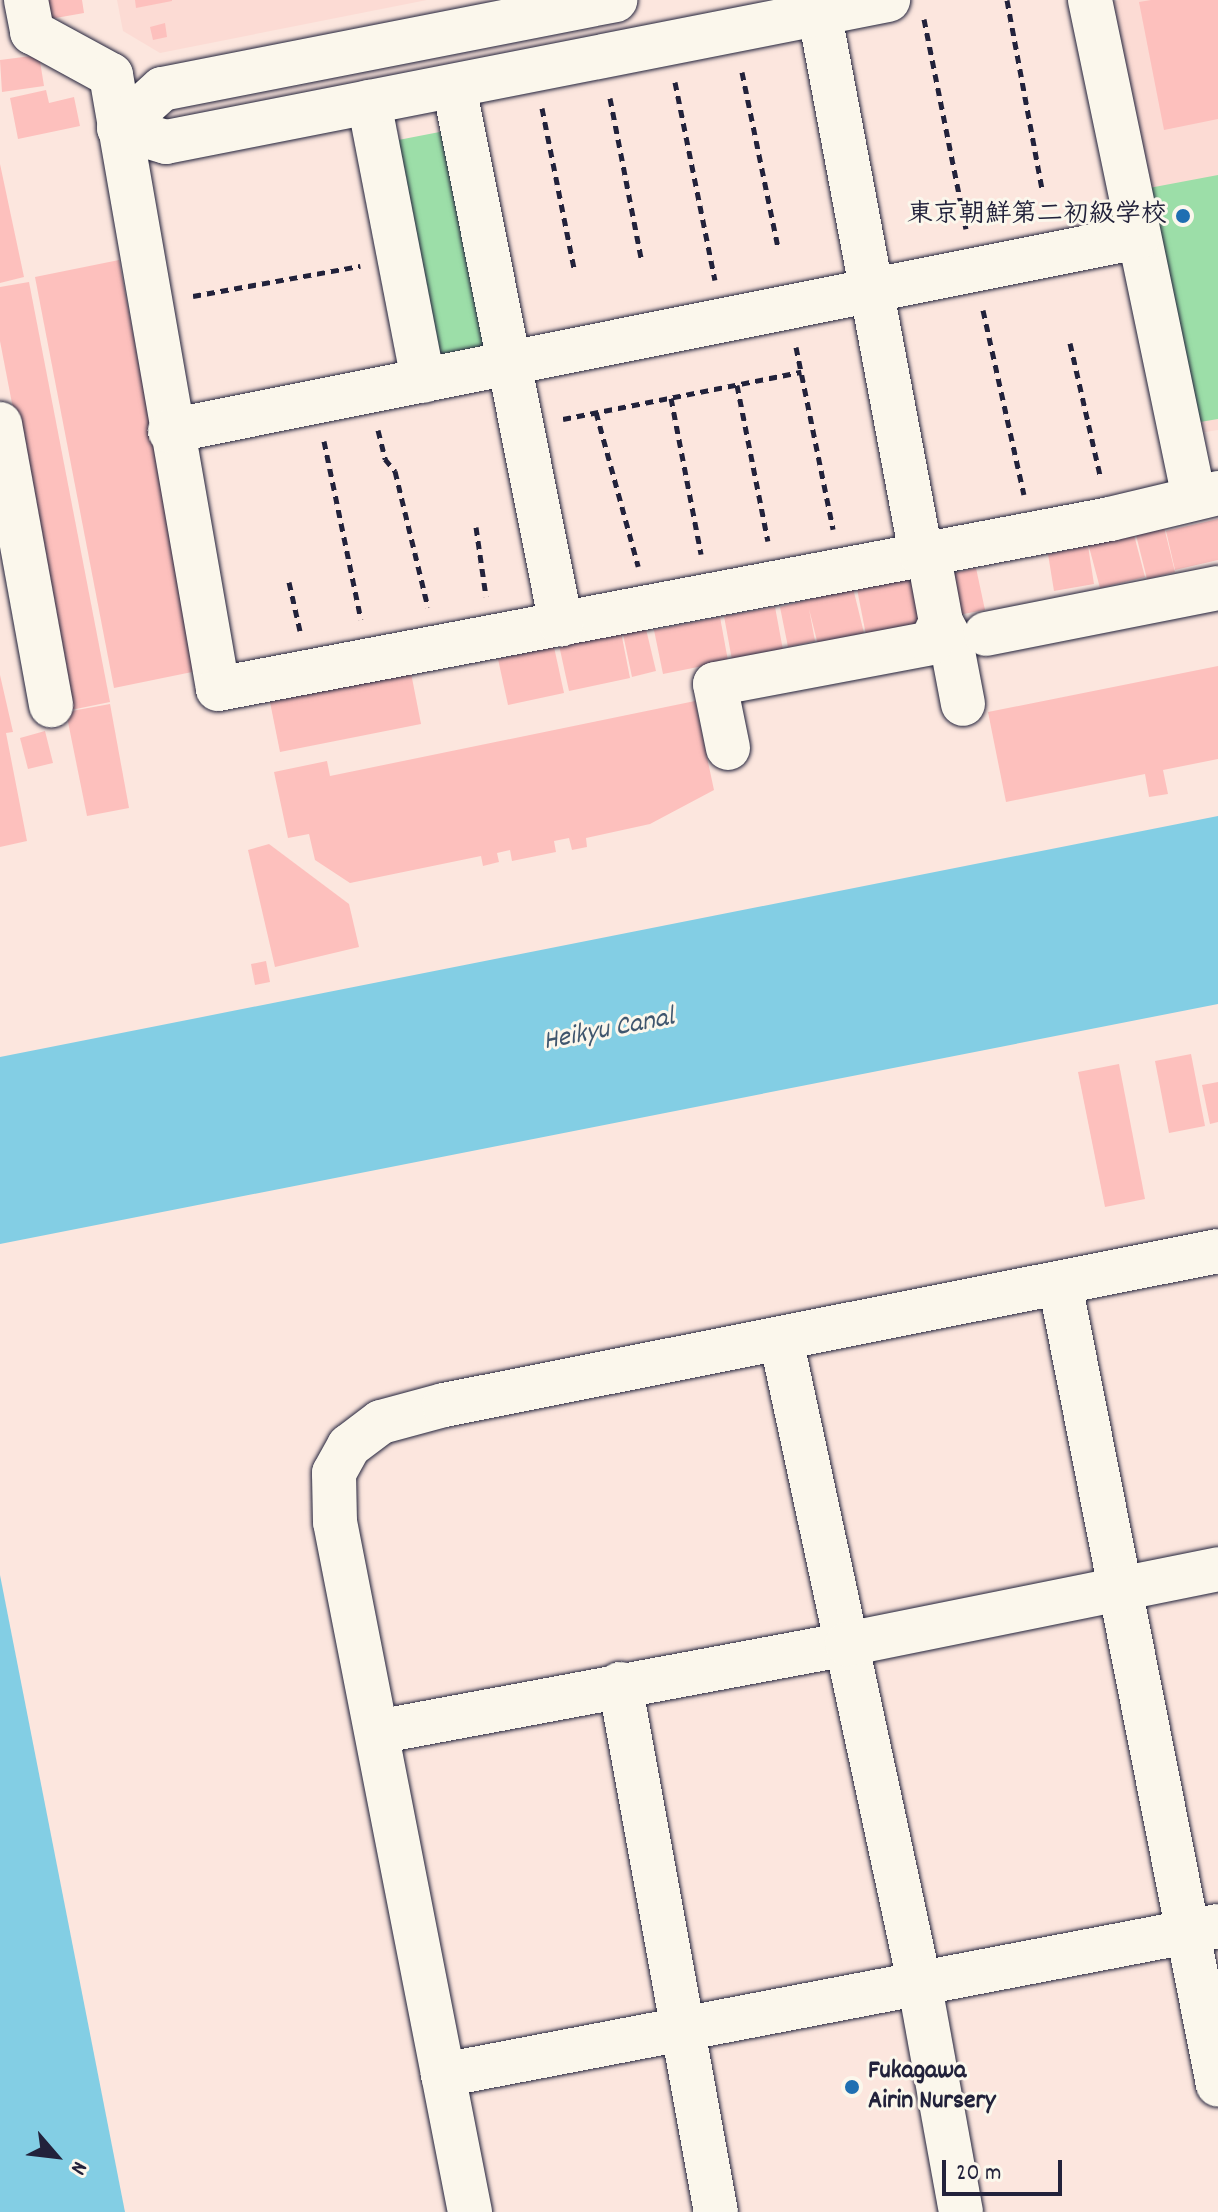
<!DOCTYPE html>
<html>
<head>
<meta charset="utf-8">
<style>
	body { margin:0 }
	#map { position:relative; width:1218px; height:2212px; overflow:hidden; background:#fce6de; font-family:Dekko,"Klee One",sans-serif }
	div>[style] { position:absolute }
	.built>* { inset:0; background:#fcdbd4 }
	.green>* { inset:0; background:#9cdea8 }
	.water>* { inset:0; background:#83cee4 }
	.building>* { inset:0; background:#fdc0bd }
	.path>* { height:5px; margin-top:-2.5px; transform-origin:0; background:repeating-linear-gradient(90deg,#22223b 0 8px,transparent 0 14px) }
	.roads { filter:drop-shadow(0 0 2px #22223b) drop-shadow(0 0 2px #22223b) }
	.minor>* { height:44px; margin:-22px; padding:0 22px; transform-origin:22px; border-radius:22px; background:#fbf7ec }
	.dots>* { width:22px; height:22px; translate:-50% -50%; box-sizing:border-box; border:4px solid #fbf7ec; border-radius:50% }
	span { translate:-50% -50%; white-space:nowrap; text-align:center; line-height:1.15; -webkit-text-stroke:6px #fbf7ec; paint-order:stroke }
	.poi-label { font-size:26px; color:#22223b; font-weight:700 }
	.right { translate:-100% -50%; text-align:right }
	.left { translate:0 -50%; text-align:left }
	.water-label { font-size:28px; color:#3f566e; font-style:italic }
	.north { position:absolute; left:16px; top:2116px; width:80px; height:80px; -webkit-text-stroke:6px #fbf7ec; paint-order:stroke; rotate:118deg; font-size:22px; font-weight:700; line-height:32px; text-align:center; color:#22223b }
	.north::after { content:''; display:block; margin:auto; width:28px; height:36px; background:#22223b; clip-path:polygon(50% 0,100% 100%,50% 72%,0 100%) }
	.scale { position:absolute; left:942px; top:2160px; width:120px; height:36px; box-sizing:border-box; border:4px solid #22223b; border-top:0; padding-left:10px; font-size:24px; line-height:28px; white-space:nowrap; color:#22223b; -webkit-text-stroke:6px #fbf7ec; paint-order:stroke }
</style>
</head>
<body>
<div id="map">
	<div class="built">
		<div style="clip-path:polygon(117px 0,427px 0,160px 53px,123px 31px)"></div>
		<div style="clip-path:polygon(1120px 0,1218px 0,1218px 430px,1193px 434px,1104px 3px)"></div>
	</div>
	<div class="green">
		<div style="clip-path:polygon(455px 129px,499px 350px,430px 363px,388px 142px)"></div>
		<div style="clip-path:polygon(1218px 175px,1218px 419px,1194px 423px,1149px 188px)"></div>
	</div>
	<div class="water">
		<div style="clip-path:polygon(1218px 816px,1218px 1004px,0 1244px,0 1057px)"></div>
		<div style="clip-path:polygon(0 1575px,125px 2212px,0 2212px)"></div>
	</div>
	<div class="building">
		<div style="clip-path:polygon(47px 0,82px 0,84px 13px,50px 19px)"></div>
		<div style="clip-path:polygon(135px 0,172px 0,172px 1px,136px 8px)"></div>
		<div style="clip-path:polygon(1151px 0,1218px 0,1218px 119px,1164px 130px,1139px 2px)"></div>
		<div style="clip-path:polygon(165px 23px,167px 37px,153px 40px,150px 27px)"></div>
		<div style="clip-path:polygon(39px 55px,44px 86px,2px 92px,0 60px)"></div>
		<div style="clip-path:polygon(46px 90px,49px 103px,74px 97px,80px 126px,18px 139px,10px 98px)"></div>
		<div style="clip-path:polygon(0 164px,24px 277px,0 283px)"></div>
		<div style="clip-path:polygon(119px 260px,197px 671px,114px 688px,35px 277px)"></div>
		<div style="clip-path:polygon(29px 282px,110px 702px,71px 710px,0 341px,0 287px)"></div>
		<div style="clip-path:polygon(1218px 519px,1218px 560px,1175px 570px,1166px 531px)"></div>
		<div style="clip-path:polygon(1164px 527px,1175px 572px,1147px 579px,1136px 535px)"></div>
		<div style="clip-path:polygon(1133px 531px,1145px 577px,1100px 588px,1088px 543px)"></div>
		<div style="clip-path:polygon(1088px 546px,1094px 584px,1054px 591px,1048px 554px)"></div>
		<div style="clip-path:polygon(976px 568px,985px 610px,958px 615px,950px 574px)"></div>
		<div style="clip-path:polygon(916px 577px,925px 623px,866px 635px,857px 589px)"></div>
		<div style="clip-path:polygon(853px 588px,864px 633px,818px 645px,809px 609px,815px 641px,788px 647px,780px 607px)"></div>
		<div style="clip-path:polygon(775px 607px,783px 650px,732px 660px,724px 616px)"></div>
		<div style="clip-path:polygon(720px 617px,728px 661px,663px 674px,654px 630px)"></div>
		<div style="clip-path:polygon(646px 629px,656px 671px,632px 677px,623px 634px)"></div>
		<div style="clip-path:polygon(621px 632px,630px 678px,569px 691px,559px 645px)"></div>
		<div style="clip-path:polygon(554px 647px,564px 693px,508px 705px,498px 659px)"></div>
		<div style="clip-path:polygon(1218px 666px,1218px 759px,1163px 770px,1168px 794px,1149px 797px,1145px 774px,1006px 802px,988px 712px)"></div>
		<div style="clip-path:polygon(411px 673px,421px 724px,280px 752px,270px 702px)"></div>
		<div style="clip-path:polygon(0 675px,13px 732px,6px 733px,27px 841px,0 847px)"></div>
		<div style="clip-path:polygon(695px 701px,714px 790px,650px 824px,586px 838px,587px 847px,572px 850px,569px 838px,554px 841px,556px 852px,512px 861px,510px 850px,497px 853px,499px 862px,483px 866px,481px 856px,350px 883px,315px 860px,309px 834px,288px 838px,274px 772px,327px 761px,330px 776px)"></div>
		<div style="clip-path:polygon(110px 704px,129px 808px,87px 816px,66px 712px)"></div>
		<div style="clip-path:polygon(45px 731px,53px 763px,28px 769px,20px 738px)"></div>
		<div style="clip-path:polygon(269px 844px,349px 904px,359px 947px,275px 967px,248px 850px)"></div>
		<div style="clip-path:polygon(266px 961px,270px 982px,255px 985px,251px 964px)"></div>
		<div style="clip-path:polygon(1191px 1054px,1205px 1126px,1169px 1133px,1155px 1061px)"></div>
		<div style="clip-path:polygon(1119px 1064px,1145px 1199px,1105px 1207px,1078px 1072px)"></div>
		<div style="clip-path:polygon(1218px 1082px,1218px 1122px,1210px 1124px,1202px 1085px)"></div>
	</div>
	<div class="path">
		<div style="left:1007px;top:0;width:191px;rotate:79.5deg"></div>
		<div style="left:924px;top:19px;width:214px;rotate:78.7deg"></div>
		<div style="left:742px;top:72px;width:179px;rotate:78.4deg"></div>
		<div style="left:675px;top:82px;width:202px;rotate:78.6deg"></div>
		<div style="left:610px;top:98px;width:167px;rotate:79deg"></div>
		<div style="left:542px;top:108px;width:163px;rotate:78.7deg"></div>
		<div style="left:193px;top:296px;width:170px;rotate:-10.2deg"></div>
		<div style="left:983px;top:310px;width:189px;rotate:77.5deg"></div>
		<div style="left:1070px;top:343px;width:139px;rotate:77.2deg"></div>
		<div style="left:796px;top:347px;width:186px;rotate:78.5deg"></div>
		<div style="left:737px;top:385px;width:159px;rotate:78.8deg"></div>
		<div style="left:671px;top:398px;width:159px;rotate:79.1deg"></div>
		<div style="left:596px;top:412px;width:160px;rotate:74.7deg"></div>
		<div style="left:563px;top:419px;width:243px;rotate:-11.2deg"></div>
		<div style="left:378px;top:430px;width:30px;rotate:76deg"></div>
		<div style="left:385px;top:459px;width:16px;rotate:50deg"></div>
		<div style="left:395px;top:471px;width:140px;rotate:76.4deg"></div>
		<div style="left:324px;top:441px;width:182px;rotate:78.3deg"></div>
		<div style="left:476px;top:527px;width:70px;rotate:81.8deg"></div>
		<div style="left:289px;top:582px;width:50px;rotate:77.3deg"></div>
	</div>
	<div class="roads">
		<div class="minor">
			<div style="left:26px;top:0;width:33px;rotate:79deg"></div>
			<div style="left:32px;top:32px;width:90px;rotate:28.6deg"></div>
			<div style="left:111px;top:75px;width:623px;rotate:80.11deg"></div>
			<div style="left:218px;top:689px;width:908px;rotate:-10.79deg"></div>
			<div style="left:1110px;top:519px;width:111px;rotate:-13.5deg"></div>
			<div style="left:817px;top:0;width:564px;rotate:79.37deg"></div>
			<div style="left:1090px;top:0;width:509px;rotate:78.2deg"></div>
			<div style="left:454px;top:86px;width:549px;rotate:78.75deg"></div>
			<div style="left:369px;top:102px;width:284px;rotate:79deg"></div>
			<div style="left:119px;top:128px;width:49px;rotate:16.6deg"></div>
			<div style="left:166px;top:142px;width:736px;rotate:-11.13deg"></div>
			<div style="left:119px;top:128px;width:58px;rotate:-42.2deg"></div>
			<div style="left:162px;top:89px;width:462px;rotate:-11.1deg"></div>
			<div style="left:0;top:424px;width:286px;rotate:79.7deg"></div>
			<div style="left:170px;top:431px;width:987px;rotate:-11.33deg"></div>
			<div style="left:928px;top:552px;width:71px;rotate:79.5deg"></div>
			<div style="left:941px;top:622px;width:21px;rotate:62deg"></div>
			<div style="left:951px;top:641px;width:64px;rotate:79.2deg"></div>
			<div style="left:986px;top:634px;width:237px;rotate:-11.2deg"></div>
			<div style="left:728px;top:748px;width:65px;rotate:-101.5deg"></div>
			<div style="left:715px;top:684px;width:220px;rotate:-10.7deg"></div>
			<div style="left:931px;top:643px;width:23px;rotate:-65deg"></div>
			<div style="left:1060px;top:1284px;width:816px;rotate:78.84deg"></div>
			<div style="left:781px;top:1339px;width:657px;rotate:77.87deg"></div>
			<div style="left:919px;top:1981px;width:235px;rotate:79.7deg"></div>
			<div style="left:620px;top:1684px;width:537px;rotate:79.7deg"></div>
			<div style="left:377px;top:1732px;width:478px;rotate:-10.6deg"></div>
			<div style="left:847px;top:1644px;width:379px;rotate:-11.4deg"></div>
			<div style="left:443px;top:2075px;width:789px;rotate:-10.88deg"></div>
			<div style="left:470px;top:2212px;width:703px;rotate:-101.07deg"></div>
			<div style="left:335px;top:1522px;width:49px;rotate:-91.2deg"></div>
			<div style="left:334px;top:1473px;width:31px;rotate:-61deg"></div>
			<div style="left:349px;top:1446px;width:40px;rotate:-37deg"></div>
			<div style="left:381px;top:1422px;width:65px;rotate:-15.1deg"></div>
			<div style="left:444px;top:1405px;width:789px;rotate:-11.25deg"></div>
		</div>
	</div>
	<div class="dots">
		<div style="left:1183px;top:216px;background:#1f6fb2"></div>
		<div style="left:852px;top:2087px;background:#1f6fb2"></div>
	</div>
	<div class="poi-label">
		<span class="right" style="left:1167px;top:216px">東京朝鮮第二初級学校</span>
		<span class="left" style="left:868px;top:2087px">Fukagawa<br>Airin Nursery</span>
	</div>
	<div class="water-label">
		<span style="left:609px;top:1031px;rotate:-11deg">Heikyu Canal</span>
	</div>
	<div class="north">N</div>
	<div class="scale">20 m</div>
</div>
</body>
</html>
